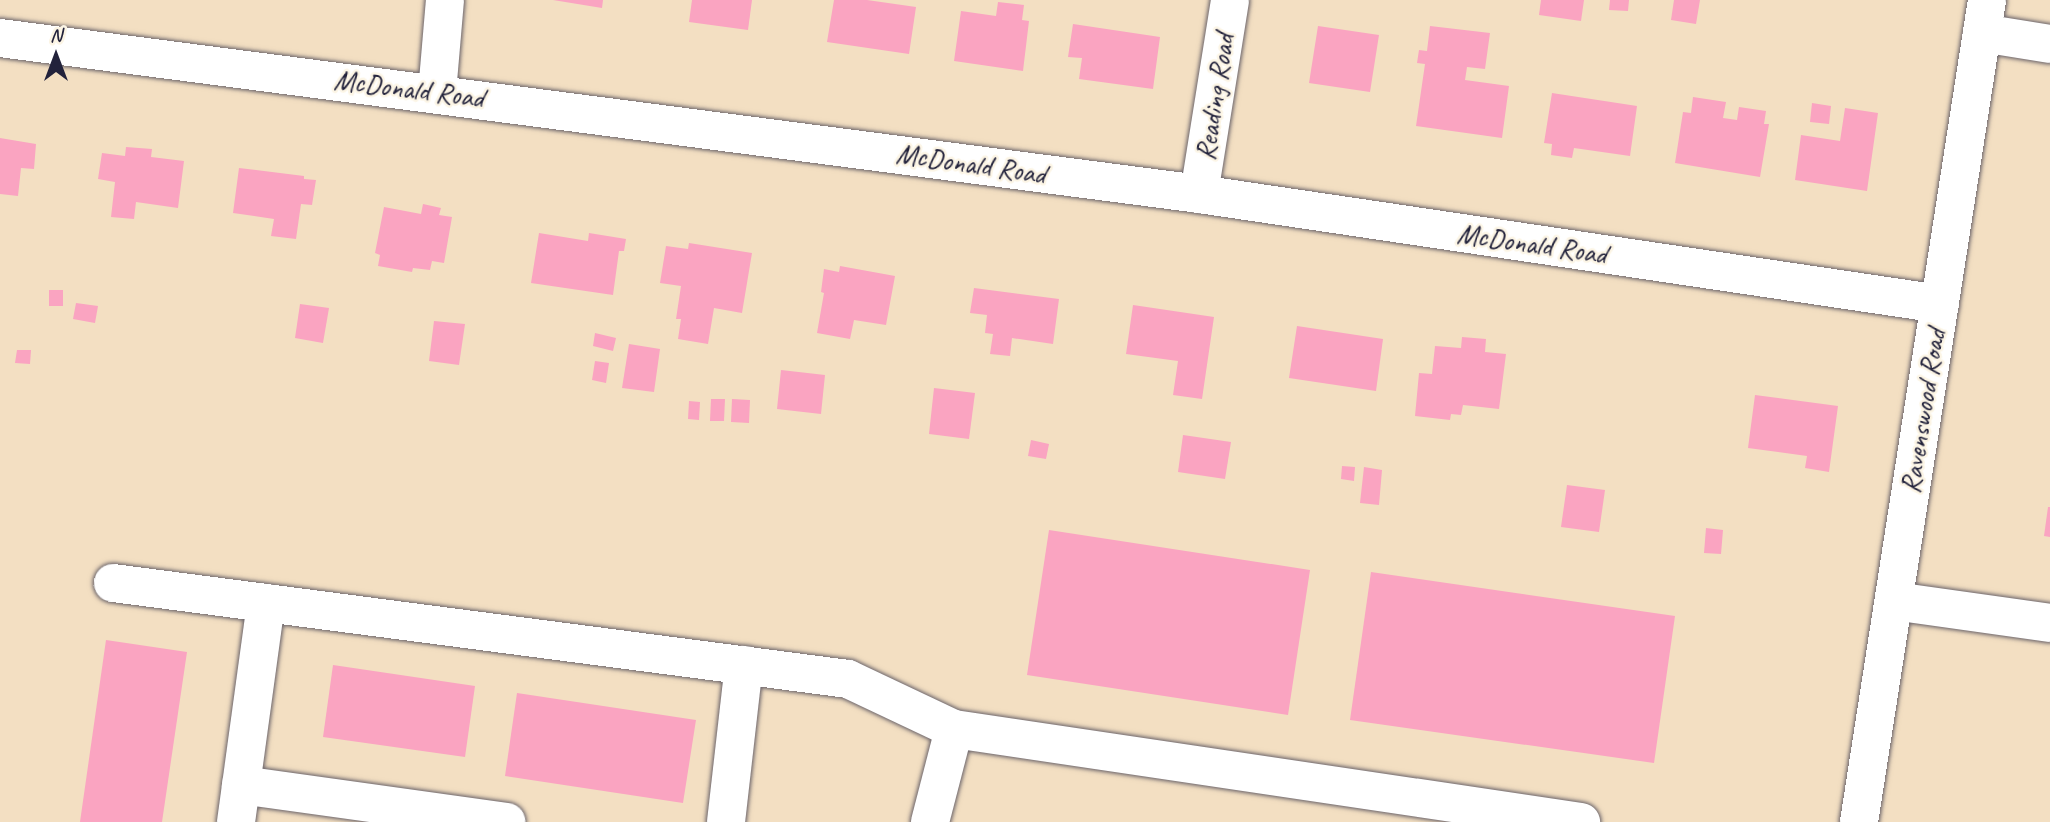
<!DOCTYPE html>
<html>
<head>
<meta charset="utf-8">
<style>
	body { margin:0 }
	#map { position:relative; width:2050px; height:822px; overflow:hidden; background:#f3dfc2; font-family:Caveat,sans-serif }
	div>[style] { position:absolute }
	.building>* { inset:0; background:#faa4c1 }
	.roads { filter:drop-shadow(0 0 2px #6b646a) drop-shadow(0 0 2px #6b646a) }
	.minor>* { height:38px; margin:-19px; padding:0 19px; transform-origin:19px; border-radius:19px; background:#fff }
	span { translate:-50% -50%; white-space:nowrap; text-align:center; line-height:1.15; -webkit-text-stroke:5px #fcf5e5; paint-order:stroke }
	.street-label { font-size:28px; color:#22223b }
	.north { position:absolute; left:21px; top:21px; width:70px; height:70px; -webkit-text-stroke:5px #fcf5e5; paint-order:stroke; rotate:0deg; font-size:19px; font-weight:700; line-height:28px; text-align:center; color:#22223b }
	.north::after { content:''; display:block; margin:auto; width:24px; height:32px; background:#22223b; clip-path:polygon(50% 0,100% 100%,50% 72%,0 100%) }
</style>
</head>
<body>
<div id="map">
	<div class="building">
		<div style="clip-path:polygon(553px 0,603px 0,602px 8px)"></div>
		<div style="clip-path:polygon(692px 0,752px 0,748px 30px,689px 22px)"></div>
		<div style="clip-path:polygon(834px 0,867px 0,916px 7px,909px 54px,827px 42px)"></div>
		<div style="clip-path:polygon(1541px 0,1584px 0,1581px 21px,1539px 15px)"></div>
		<div style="clip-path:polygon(1610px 0,1629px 0,1628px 11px,1609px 10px)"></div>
		<div style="clip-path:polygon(1674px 0,1700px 0,1696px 24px,1671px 20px)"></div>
		<div style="clip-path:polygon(998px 2px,1024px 5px,1022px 20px,1029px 21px,1023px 71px,954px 61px,961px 11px,996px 16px)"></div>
		<div style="clip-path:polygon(1073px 24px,1160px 37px,1153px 89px,1079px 79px,1082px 58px,1068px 57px)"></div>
		<div style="clip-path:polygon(1318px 26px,1379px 35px,1370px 92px,1309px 83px)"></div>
		<div style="clip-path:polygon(1430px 26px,1490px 33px,1485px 69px,1467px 67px,1465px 80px,1509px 86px,1502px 138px,1416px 126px,1425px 64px,1417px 63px,1419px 50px,1427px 51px)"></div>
		<div style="clip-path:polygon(1552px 93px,1637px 106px,1630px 156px,1574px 148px,1572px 158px,1551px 155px,1552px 144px,1544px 143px)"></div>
		<div style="clip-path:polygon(1693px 97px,1726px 102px,1723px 118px,1737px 120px,1739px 107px,1766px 111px,1764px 124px,1769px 124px,1760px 177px,1675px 163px,1683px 112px,1691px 113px)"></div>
		<div style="clip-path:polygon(1812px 103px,1831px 106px,1829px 124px,1810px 122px)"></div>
		<div style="clip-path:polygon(1845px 108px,1878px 113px,1867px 191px,1795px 180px,1801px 135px,1840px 141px)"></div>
		<div style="clip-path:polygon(0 138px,36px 144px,34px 169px,21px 168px,18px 196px,0 194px)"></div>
		<div style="clip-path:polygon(126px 147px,152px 149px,151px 157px,184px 161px,178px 208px,136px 202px,134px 219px,111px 217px,115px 182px,98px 179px,102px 153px,125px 156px)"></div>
		<div style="clip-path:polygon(239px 168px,304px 176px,304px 179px,316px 180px,312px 205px,301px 204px,296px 239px,271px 236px,274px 219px,233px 213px)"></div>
		<div style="clip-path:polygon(423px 204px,441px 208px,439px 215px,452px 217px,444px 263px,432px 261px,430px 270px,413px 268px,412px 272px,378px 266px,380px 255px,375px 253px,384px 207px,421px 214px)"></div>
		<div style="clip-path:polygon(539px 233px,588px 241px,589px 233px,626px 239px,624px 251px,619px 251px,613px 295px,531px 283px)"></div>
		<div style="clip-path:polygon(689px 243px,752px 253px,742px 313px,714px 308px,708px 344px,678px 339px,681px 319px,676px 319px,681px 286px,660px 283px,666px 246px,688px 249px)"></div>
		<div style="clip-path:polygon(840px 266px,895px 276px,886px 325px,854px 320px,850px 339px,817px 333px,824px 293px,821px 292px,824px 269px,839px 272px)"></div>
		<div style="clip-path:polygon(974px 288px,1059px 299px,1053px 344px,1012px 338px,1010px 356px,990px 354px,993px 334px,985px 333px,987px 315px,970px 313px)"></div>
		<div style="clip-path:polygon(49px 290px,63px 290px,63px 306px,49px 306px)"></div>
		<div style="clip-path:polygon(76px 303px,98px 306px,95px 323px,73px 319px)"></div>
		<div style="clip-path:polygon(300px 304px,329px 308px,323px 343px,295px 338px)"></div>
		<div style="clip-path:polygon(1133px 305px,1214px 317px,1202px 399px,1173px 395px,1178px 361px,1126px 354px)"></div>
		<div style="clip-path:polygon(434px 321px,465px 324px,459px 365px,429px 361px)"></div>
		<div style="clip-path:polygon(1297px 326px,1383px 339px,1376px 391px,1289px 378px)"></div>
		<div style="clip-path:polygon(595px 333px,616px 338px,613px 351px,593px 346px)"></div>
		<div style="clip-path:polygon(1462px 337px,1486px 339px,1485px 352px,1506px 354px,1499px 409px,1463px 405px,1461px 415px,1451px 414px,1450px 420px,1415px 416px,1419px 373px,1432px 374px,1435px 346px,1461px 348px)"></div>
		<div style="clip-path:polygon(629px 344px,660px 349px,654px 392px,622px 388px)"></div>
		<div style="clip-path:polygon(17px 350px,31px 350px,30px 364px,15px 363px)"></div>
		<div style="clip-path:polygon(595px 361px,609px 363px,606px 383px,592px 380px)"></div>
		<div style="clip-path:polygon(781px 370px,825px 375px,821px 414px,777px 409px)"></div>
		<div style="clip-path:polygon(934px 388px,975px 393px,969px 439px,929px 434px)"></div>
		<div style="clip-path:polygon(1755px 395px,1838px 406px,1829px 472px,1805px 468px,1807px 456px,1748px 448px)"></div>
		<div style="clip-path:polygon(711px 399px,725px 399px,724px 421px,710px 421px)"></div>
		<div style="clip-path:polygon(732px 399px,750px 400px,749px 423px,731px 422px)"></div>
		<div style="clip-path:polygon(689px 401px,700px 402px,699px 420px,688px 419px)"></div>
		<div style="clip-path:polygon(1183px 435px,1231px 442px,1225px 479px,1178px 472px)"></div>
		<div style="clip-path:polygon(1031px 440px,1049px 444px,1046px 459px,1028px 456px)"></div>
		<div style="clip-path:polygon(1342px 466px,1355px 467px,1354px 481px,1341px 479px)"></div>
		<div style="clip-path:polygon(1364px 467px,1382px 470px,1379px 505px,1360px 503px)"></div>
		<div style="clip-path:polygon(1567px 485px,1605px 490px,1599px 532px,1561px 527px)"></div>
		<div style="clip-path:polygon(2048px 507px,2050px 507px,2050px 537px,2044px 536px)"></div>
		<div style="clip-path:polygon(1706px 528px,1723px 530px,1721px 554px,1704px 553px)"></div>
		<div style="clip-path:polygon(1049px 530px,1310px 570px,1288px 715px,1027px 675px)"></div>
		<div style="clip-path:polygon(1371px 572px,1675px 616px,1654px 763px,1350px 720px)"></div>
		<div style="clip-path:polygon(106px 640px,187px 652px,162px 822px,80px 822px)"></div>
		<div style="clip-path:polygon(333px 665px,475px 686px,465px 757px,323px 737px)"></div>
		<div style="clip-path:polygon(517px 693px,696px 720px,683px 803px,505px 776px)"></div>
	</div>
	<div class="roads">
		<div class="minor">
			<div style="left:1982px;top:33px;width:69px;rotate:9.2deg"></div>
			<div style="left:0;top:38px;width:1209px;rotate:7.41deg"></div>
			<div style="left:1199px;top:194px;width:749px;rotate:8.44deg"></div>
			<div style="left:437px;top:93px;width:93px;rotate:-85.1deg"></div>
			<div style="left:1199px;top:194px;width:196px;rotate:-80.9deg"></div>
			<div style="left:113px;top:583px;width:741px;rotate:7.44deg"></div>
			<div style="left:848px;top:679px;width:117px;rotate:25.3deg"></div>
			<div style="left:954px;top:729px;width:634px;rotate:8.44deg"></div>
			<div style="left:1894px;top:601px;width:158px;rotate:8deg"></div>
			<div style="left:241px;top:785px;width:268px;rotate:7.9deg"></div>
			<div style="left:236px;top:822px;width:221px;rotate:-82.2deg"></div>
			<div style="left:726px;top:822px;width:158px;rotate:-83.5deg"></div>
			<div style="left:930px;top:822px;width:96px;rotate:-75.5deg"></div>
			<div style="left:1859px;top:822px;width:832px;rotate:-81.15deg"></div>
		</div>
	</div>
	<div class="street-label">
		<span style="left:409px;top:89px;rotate:7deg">McDonald Road</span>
		<span style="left:1215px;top:97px;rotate:-81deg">Reading Road</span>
		<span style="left:971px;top:164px;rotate:8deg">McDonald Road</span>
		<span style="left:1532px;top:244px;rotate:8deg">McDonald Road</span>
		<span style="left:1923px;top:411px;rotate:-81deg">Ravenswood Road</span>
	</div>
	<div class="north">N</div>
</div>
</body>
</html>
